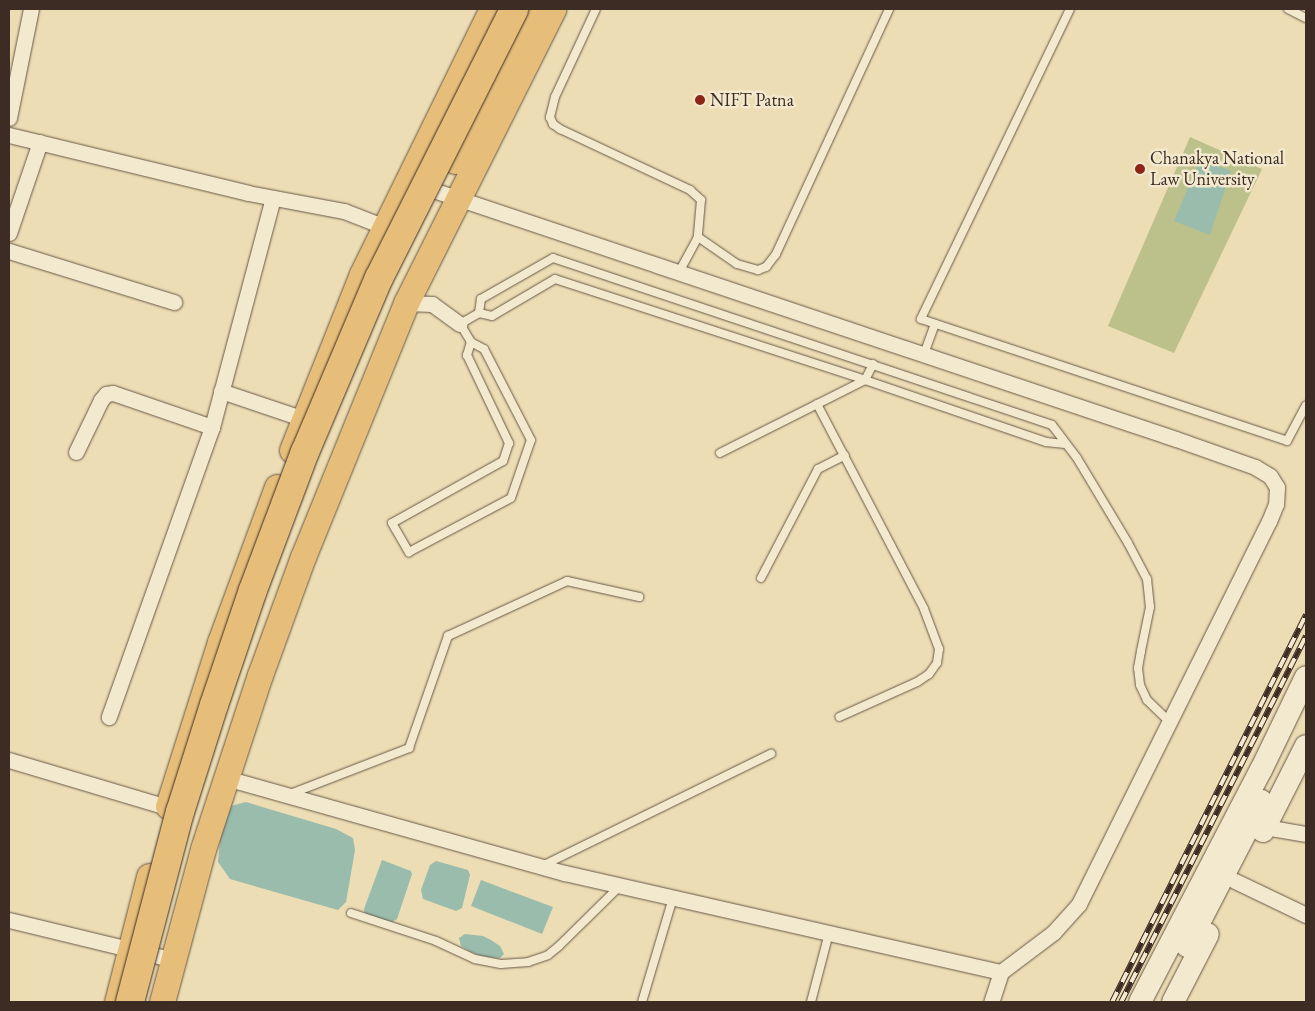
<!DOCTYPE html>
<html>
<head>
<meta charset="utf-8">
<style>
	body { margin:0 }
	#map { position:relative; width:1315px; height:1011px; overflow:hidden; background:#ecddb4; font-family:"EB Garamond",serif }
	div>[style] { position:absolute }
	.green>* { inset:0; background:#bcc08a }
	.water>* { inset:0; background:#99bcad }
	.roads { filter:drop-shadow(0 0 1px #685848) drop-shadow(0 0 1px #685848) }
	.lane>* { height:8px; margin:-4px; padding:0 4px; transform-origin:4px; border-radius:4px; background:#f3e9ce }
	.street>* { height:15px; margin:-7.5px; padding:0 7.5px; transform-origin:7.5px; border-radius:7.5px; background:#f3e9ce }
	.secondary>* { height:22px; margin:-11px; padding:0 11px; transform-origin:11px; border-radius:11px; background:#f3e9ce }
	.primary>* { height:25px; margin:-12.5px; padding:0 12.5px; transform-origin:12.5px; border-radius:12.5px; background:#e6be7a }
	.highway>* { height:28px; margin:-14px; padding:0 14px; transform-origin:14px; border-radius:14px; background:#e6be7a }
	.rail>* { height:5.5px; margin-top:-2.75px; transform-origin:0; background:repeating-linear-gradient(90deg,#f3e9ce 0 11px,#3c2c24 0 22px); box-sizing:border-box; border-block:1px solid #3c2c24 }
	.bridges { filter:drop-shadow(0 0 1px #3c2c24) drop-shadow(0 0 1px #3c2c24) }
	.highway-bridge>* { height:28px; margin:-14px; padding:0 14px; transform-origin:14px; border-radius:14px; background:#e6be7a }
	.dots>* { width:14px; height:14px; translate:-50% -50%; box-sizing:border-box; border:2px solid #f3e9ce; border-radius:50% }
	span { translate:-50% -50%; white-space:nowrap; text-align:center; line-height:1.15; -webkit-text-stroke:5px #f3e9ce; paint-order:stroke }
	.poi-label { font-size:18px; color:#3c2c24 }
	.left { translate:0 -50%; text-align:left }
	.frame { position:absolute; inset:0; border:10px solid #3c2c24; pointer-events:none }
</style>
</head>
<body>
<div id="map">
	<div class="green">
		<div style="clip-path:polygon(1190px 137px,1262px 169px,1174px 353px,1108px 326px)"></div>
	</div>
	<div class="water">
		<div style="clip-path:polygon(1200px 159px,1231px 171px,1210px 235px,1174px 221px)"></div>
		<div style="clip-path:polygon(246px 802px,336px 829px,353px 838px,355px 850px,346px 902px,338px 910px,230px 879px,218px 862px,222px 819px,231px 806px)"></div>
		<div style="clip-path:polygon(382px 860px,411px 871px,412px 874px,397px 919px,389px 924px,365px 916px,364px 909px)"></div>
		<div style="clip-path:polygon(436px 861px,468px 870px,470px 875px,462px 908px,456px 911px,423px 899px,421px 890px,430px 865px)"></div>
		<div style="clip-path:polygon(481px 880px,553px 907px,542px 934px,471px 906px)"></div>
		<div style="clip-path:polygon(465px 934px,483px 936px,491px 940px,500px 946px,504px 954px,500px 958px,483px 957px,471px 952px,461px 946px,459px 938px)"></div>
	</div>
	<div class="roads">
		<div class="lane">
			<div style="left:596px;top:9px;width:97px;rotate:115deg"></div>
			<div style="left:555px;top:97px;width:21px;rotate:104deg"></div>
			<div style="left:550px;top:117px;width:8px;rotate:67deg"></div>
			<div style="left:553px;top:124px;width:9px;rotate:36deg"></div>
			<div style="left:560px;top:129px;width:144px;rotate:25.1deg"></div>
			<div style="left:690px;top:190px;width:15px;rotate:42deg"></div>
			<div style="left:701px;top:200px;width:37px;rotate:95deg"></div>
			<div style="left:698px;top:237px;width:47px;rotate:34.7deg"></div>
			<div style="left:737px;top:264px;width:22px;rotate:16deg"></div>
			<div style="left:758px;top:270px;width:9px;rotate:-21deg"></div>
			<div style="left:766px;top:267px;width:16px;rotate:-52deg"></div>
			<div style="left:776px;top:254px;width:270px;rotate:-65.2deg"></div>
			<div style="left:1070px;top:9px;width:344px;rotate:115.7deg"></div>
			<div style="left:921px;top:319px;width:386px;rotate:18.4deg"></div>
			<div style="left:1287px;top:441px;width:40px;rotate:-62deg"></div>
			<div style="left:1288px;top:9px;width:20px;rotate:27deg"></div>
			<div style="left:678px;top:274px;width:42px;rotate:-61.6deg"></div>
			<div style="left:479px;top:313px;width:14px;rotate:-82deg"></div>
			<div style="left:481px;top:299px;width:83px;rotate:-29.7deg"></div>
			<div style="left:553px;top:258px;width:526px;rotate:18.5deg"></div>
			<div style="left:1052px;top:425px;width:41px;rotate:52.9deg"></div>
			<div style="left:1077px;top:458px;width:99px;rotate:59deg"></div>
			<div style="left:1128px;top:543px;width:41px;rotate:62.2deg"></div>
			<div style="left:1147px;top:579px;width:28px;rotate:84deg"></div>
			<div style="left:1150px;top:607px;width:45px;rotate:101.6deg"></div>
			<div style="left:1141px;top:651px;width:17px;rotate:100deg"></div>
			<div style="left:1138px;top:668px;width:17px;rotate:83deg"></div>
			<div style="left:1140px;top:685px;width:17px;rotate:65deg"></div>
			<div style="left:1147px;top:700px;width:30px;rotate:44deg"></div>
			<div style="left:471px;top:342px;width:14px;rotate:107deg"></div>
			<div style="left:467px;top:355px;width:98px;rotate:64.5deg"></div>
			<div style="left:509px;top:443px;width:19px;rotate:108deg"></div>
			<div style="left:503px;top:461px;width:127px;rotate:150.8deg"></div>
			<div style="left:392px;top:523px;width:34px;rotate:60deg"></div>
			<div style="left:409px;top:552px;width:115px;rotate:-27.9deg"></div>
			<div style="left:511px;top:498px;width:61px;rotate:-71deg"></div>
			<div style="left:531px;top:440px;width:102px;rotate:-117.3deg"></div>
			<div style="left:484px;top:349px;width:15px;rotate:-152deg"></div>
			<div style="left:471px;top:342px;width:21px;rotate:-121deg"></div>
			<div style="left:460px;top:324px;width:22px;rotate:-30deg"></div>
			<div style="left:479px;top:313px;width:13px;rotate:13deg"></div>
			<div style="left:492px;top:316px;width:73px;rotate:-30.4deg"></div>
			<div style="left:555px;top:279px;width:326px;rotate:18deg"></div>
			<div style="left:865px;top:380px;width:191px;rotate:18.9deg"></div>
			<div style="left:1046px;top:442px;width:19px;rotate:6deg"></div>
			<div style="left:924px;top:354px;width:32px;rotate:-70deg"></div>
			<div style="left:817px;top:404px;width:231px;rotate:62.4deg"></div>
			<div style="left:924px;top:609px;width:43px;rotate:69.4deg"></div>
			<div style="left:939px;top:649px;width:14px;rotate:98deg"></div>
			<div style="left:937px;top:663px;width:14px;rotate:126deg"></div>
			<div style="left:929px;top:674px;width:14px;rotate:146deg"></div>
			<div style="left:917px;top:682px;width:85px;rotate:155.8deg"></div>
			<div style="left:720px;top:453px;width:162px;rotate:-26.7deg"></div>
			<div style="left:865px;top:380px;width:18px;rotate:-63deg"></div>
			<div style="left:761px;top:578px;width:123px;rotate:-62.4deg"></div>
			<div style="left:818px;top:469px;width:30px;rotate:-27deg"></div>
			<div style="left:290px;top:794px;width:128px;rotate:-21.1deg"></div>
			<div style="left:409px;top:748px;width:119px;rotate:-70.8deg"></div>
			<div style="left:448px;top:636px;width:131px;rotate:-24.8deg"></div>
			<div style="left:567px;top:581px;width:74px;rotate:12.5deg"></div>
			<div style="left:544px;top:865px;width:253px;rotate:-26.1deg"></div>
			<div style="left:351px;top:913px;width:89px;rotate:18.2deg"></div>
			<div style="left:436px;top:941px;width:43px;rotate:24.8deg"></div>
			<div style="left:475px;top:959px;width:26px;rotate:11deg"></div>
			<div style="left:501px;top:964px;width:27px;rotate:-4deg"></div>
			<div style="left:528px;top:962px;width:21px;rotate:-19deg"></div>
			<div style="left:548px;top:955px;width:14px;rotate:-39deg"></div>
			<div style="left:559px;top:946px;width:86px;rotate:-44.5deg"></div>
			<div style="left:642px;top:1002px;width:109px;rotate:-73.4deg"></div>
			<div style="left:811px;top:1002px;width:71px;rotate:-75.4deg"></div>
		</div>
		<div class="street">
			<div style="left:9px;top:118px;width:111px;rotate:-78.6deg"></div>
			<div style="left:9px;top:135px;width:246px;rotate:13.6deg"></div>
			<div style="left:248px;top:193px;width:98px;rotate:10.6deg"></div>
			<div style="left:344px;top:211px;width:44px;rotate:21.3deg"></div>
			<div style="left:418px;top:185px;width:799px;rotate:18.53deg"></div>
			<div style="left:1176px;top:439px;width:84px;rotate:19.5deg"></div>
			<div style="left:1255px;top:467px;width:17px;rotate:31deg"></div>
			<div style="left:1270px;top:476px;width:13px;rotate:58deg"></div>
			<div style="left:1277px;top:487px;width:17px;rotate:93deg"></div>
			<div style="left:1276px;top:504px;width:18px;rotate:112deg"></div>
			<div style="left:1269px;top:521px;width:428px;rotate:116.4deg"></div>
			<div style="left:1079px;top:904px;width:38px;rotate:132deg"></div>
			<div style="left:1054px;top:932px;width:66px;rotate:143deg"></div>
			<div style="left:1001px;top:972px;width:32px;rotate:108deg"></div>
			<div style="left:9px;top:233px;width:96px;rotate:-71.2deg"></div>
			<div style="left:9px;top:251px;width:173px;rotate:17.2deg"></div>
			<div style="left:406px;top:303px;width:26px;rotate:2deg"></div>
			<div style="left:432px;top:304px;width:34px;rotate:36deg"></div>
			<div style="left:221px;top:391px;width:88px;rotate:18.6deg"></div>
			<div style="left:212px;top:427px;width:237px;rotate:-75.1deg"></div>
			<div style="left:76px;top:452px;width:58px;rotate:-64.3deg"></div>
			<div style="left:101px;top:400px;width:8px;rotate:-50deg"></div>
			<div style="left:106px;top:394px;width:7px;rotate:-8deg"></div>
			<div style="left:113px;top:393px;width:105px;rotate:19deg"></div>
			<div style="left:212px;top:427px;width:308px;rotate:109.6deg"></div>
			<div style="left:9px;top:760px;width:165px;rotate:16.6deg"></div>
			<div style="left:226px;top:778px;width:352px;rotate:15.7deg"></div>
			<div style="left:565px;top:873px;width:447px;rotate:12.8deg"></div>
			<div style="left:1265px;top:827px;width:42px;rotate:9.7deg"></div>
			<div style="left:1235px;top:881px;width:79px;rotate:25.6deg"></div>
			<div style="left:9px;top:920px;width:170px;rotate:13.6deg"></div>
		</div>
		<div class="secondary">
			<div style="left:1263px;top:831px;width:95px;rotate:-63.2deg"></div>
			<div style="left:1187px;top:946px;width:163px;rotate:-62.7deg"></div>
			<div style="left:1140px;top:1002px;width:262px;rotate:-62.5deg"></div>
			<div style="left:1261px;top:770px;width:103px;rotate:-64.2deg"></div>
			<div style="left:1173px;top:1002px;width:76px;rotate:-62.8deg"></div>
		</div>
		<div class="primary">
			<div style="left:292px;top:450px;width:189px;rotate:-68.3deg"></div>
			<div style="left:362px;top:274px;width:295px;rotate:-63.9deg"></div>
			<div style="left:168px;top:806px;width:172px;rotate:-72.4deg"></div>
			<div style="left:220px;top:642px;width:165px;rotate:-69.8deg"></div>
			<div style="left:117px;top:1002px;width:130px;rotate:-75.7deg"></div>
			<div style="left:162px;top:1002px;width:158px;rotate:-75deg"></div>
			<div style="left:203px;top:849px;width:183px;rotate:-71.9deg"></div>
			<div style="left:260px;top:675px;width:126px;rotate:-70deg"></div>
			<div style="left:303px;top:557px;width:274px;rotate:-67.9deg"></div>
			<div style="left:406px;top:303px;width:329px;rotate:-63.4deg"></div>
		</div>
		<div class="highway">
			<div style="left:456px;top:160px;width:169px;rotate:-63.3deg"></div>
		</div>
	</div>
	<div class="rail">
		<div style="left:1112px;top:1002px;width:433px;rotate:-63.4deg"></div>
		<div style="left:1121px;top:1002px;width:410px;rotate:-63.2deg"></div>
	</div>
	<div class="bridges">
		<div class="highway-bridge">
			<div style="left:130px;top:1002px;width:196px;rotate:-75.3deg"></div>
			<div style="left:180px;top:812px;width:112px;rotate:-72.4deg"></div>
			<div style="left:214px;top:705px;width:121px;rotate:-71.3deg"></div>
			<div style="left:253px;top:590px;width:147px;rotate:-69.4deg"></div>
			<div style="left:305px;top:452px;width:189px;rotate:-67deg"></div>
			<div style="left:379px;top:278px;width:301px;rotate:-63.3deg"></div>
		</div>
	</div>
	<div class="dots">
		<div style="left:700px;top:100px;background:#8f2418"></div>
		<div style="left:1140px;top:169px;background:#8f2418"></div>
	</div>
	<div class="poi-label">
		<span class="left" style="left:710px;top:100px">NIFT Patna</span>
		<span class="left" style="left:1150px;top:169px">Chanakya National<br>Law University</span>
	</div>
	<div class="frame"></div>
</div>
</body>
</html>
